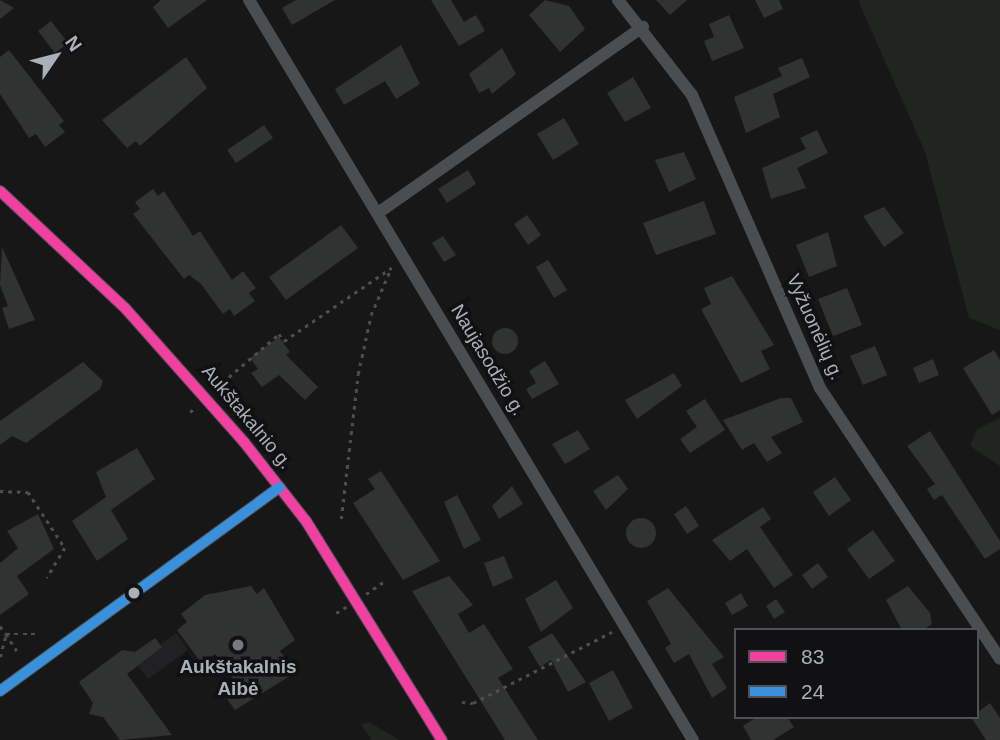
<!DOCTYPE html>
<html>
<head>
<meta charset="utf-8">
<style>
	body { margin:0 }
	#map { position:relative; width:1000px; height:740px; overflow:hidden; background:#171717; font-family:Helvetica,sans-serif }
	div>[style] { position:absolute }
	.built>* { inset:0; background:#212123 }
	.green>* { inset:0; background:#20251f }
	.building>* { inset:0; background:#313232 }
	.round { border-radius:50% }
	.path>* { height:2.5px; margin-top:-1.25px; transform-origin:0; background:repeating-linear-gradient(90deg,#4d4e51 0 3.5px,transparent 0 8.5px) }
	.street>* { height:12px; margin:-6px; padding:0 6px; transform-origin:6px; border-radius:6px; background:#4b4e50 }
	.bus-1>* { height:10px; margin:-5px; padding:0 5px; transform-origin:5px; border-radius:5px; background:#f240a1 }
	.bus-2>* { height:10px; margin:-5px; padding:0 5px; transform-origin:5px; border-radius:5px; background:#3a90db }
	.dots>* { width:19px; height:19px; translate:-50% -50%; box-sizing:border-box; border:4px solid #111113; border-radius:50% }
	span { translate:-50% -50%; white-space:nowrap; text-align:center; line-height:1.15; -webkit-text-stroke:7px #111113; paint-order:stroke }
	.street-label { font-size:19px; color:#a9b0b7 }
	.poi-label { font-size:19px; color:#a9b0b7; font-weight:700 }
	.legend { position:absolute; left:734px; top:628px; width:245px; height:91px; box-sizing:border-box; background:#111113; border:2px solid #4e5155; margin:0; padding:9px 12px; list-style:none; font-size:21px; color:#a9b0b7 }
	.legend li { display:flex; align-items:center; gap:14px; height:35px }
	.legend b { width:35px; border:2px solid #4e5155 }
	.north { position:absolute; left:21px; top:21px; width:70px; height:70px; -webkit-text-stroke:5px #111113; paint-order:stroke; rotate:55deg; font-size:19px; font-weight:700; line-height:28px; text-align:center; color:#a9b0b7 }
	.north::after { content:''; display:block; margin:auto; width:24px; height:32px; background:#a9b0b7; clip-path:polygon(50% 0,100% 100%,50% 72%,0 100%) }
</style>
</head>
<body>
<div id="map">
	<div class="built">
		<div style="clip-path:polygon(176px 633px,188px 650px,148px 679px,136px 663px)"></div>
	</div>
	<div class="green">
		<div style="clip-path:polygon(858px 0,1000px 0,1000px 330px,969px 318px,925px 152px)"></div>
		<div style="clip-path:polygon(1000px 418px,1000px 466px,970px 446px,977px 429px)"></div>
		<div style="clip-path:polygon(369px 722px,396px 738px,398px 740px,372px 740px,361px 724px)"></div>
	</div>
	<div class="building">
		<div style="clip-path:polygon(0 0,14px 8px,0 19px)"></div>
		<div style="clip-path:polygon(161px 0,207px 0,168px 28px,153px 7px)"></div>
		<div style="clip-path:polygon(296px 0,335px 0,292px 25px,282px 8px)"></div>
		<div style="clip-path:polygon(431px 0,451px 0,464px 22px,476px 15px,485px 31px,459px 46px)"></div>
		<div style="clip-path:polygon(545px 0,569px 6px,585px 29px,560px 52px,529px 15px)"></div>
		<div style="clip-path:polygon(656px 0,687px 0,670px 15px)"></div>
		<div style="clip-path:polygon(755px 0,779px 0,783px 9px,764px 18px)"></div>
		<div style="clip-path:polygon(729px 15px,744px 48px,712px 61px,704px 41px,714px 37px,709px 24px)"></div>
		<div style="clip-path:polygon(51px 21px,68px 43px,55px 53px,38px 31px)"></div>
		<div style="clip-path:polygon(401px 45px,420px 84px,396px 99px,385px 81px,344px 105px,335px 89px)"></div>
		<div style="clip-path:polygon(502px 48px,516px 74px,492px 94px,489px 88px,479px 93px,469px 74px)"></div>
		<div style="clip-path:polygon(9px 50px,64px 121px,59px 125px,65px 132px,45px 147px,36px 134px,29px 138px,0 94px,0 57px)"></div>
		<div style="clip-path:polygon(186px 57px,207px 88px,140px 146px,136px 141px,127px 148px,102px 120px)"></div>
		<div style="clip-path:polygon(802px 58px,810px 77px,773px 94px,780px 117px,746px 133px,734px 97px,782px 76px,778px 68px)"></div>
		<div style="clip-path:polygon(633px 77px,651px 108px,625px 122px,607px 93px)"></div>
		<div style="clip-path:polygon(564px 118px,579px 144px,553px 160px,537px 134px)"></div>
		<div style="clip-path:polygon(264px 125px,273px 138px,236px 163px,227px 150px)"></div>
		<div style="clip-path:polygon(817px 130px,828px 153px,797px 168px,806px 188px,771px 199px,762px 168px,806px 149px,800px 138px)"></div>
		<div style="clip-path:polygon(684px 152px,696px 179px,669px 192px,655px 160px)"></div>
		<div style="clip-path:polygon(468px 170px,476px 184px,447px 203px,438px 189px)"></div>
		<div style="clip-path:polygon(153px 189px,158px 196px,164px 191px,193px 236px,200px 231px,232px 280px,243px 271px,256px 288px,249px 293px,255px 301px,234px 316px,230px 309px,223px 314px,201px 284px,189px 275px,184px 279px,133px 214px,140px 209px,135px 202px)"></div>
		<div style="clip-path:polygon(704px 201px,716px 234px,656px 255px,643px 223px)"></div>
		<div style="clip-path:polygon(884px 207px,904px 233px,884px 247px,863px 216px)"></div>
		<div style="clip-path:polygon(527px 215px,541px 235px,528px 245px,514px 224px)"></div>
		<div style="clip-path:polygon(341px 225px,358px 248px,286px 300px,269px 277px)"></div>
		<div style="clip-path:polygon(828px 232px,837px 266px,809px 277px,796px 245px)"></div>
		<div style="clip-path:polygon(443px 236px,456px 255px,444px 262px,432px 243px)"></div>
		<div style="clip-path:polygon(2px 247px,35px 320px,9px 329px,2px 308px,8px 306px,0 285px)"></div>
		<div style="clip-path:polygon(548px 260px,567px 290px,554px 298px,536px 267px)"></div>
		<div style="clip-path:polygon(732px 276px,774px 345px,761px 351px,770px 369px,741px 383px,701px 309px,711px 304px,704px 288px)"></div>
		<div style="clip-path:polygon(847px 288px,862px 325px,833px 336px,818px 299px)"></div>
		<div class="round" style="left:492px;top:328px;width:26px;height:26px"></div>
		<div style="clip-path:polygon(279px 337px,290px 352px,286px 355px,318px 387px,305px 400px,279px 375px,262px 387px,251px 373px,258px 369px,250px 358px)"></div>
		<div style="clip-path:polygon(875px 346px,887px 375px,863px 385px,850px 356px)"></div>
		<div style="clip-path:polygon(994px 350px,1000px 360px,1000px 410px,992px 415px,963px 368px)"></div>
		<div style="clip-path:polygon(933px 359px,939px 375px,919px 383px,913px 368px)"></div>
		<div style="clip-path:polygon(545px 361px,559px 384px,532px 399px,526px 389px,536px 383px,529px 371px)"></div>
		<div style="clip-path:polygon(83px 362px,103px 381px,100px 389px,26px 443px,12px 436px,0 445px,0 421px)"></div>
		<div style="clip-path:polygon(674px 373px,682px 386px,637px 419px,625px 400px)"></div>
		<div style="clip-path:polygon(781px 398px,791px 398px,803px 422px,771px 437px,782px 453px,767px 462px,754px 443px,742px 450px,723px 420px)"></div>
		<div style="clip-path:polygon(705px 399px,725px 430px,690px 453px,680px 439px,697px 427px,686px 411px)"></div>
		<div style="clip-path:polygon(578px 430px,590px 449px,565px 464px,552px 444px)"></div>
		<div style="clip-path:polygon(930px 431px,1000px 541px,1000px 549px,985px 559px,942px 495px,934px 500px,927px 489px,935px 484px,907px 446px)"></div>
		<div style="clip-path:polygon(137px 448px,155px 479px,111px 510px,128px 539px,97px 561px,72px 521px,106px 497px,96px 472px)"></div>
		<div style="clip-path:polygon(381px 471px,440px 561px,403px 580px,353px 503px,375px 489px,368px 479px)"></div>
		<div style="clip-path:polygon(618px 475px,628px 489px,606px 510px,593px 491px)"></div>
		<div style="clip-path:polygon(835px 477px,851px 500px,829px 516px,813px 492px)"></div>
		<div style="clip-path:polygon(512px 486px,523px 504px,499px 519px,492px 506px)"></div>
		<div style="clip-path:polygon(457px 495px,481px 540px,464px 549px,444px 502px)"></div>
		<div style="clip-path:polygon(686px 506px,699px 526px,687px 534px,674px 514px)"></div>
		<div style="clip-path:polygon(763px 507px,771px 519px,760px 527px,793px 575px,774px 588px,747px 549px,730px 561px,712px 540px)"></div>
		<div style="clip-path:polygon(38px 514px,54px 549px,17px 576px,29px 594px,0 615px,0 563px,18px 548px,7px 531px)"></div>
		<div class="round" style="left:626px;top:518px;width:30px;height:30px"></div>
		<div style="clip-path:polygon(873px 530px,895px 561px,869px 579px,847px 549px)"></div>
		<div style="clip-path:polygon(504px 556px,513px 578px,493px 587px,484px 563px)"></div>
		<div style="clip-path:polygon(818px 563px,828px 577px,812px 589px,802px 575px)"></div>
		<div style="clip-path:polygon(449px 576px,473px 605px,458px 614px,469px 633px,484px 624px,513px 669px,498px 678px,538px 740px,505px 740px,412px 591px)"></div>
		<div style="clip-path:polygon(556px 580px,573px 608px,541px 632px,525px 599px)"></div>
		<div style="clip-path:polygon(251px 586px,257px 594px,264px 588px,295px 640px,280px 651px,296px 672px,235px 710px,227px 699px,241px 689px,215px 654px,202px 664px,177px 630px,187px 622px,181px 614px,205px 595px)"></div>
		<div style="clip-path:polygon(908px 586px,930px 613px,932px 624px,923px 630px,902px 630px,886px 600px)"></div>
		<div style="clip-path:polygon(668px 588px,724px 657px,712px 664px,727px 688px,712px 698px,689px 654px,674px 663px,665px 648px,671px 644px,647px 601px)"></div>
		<div style="clip-path:polygon(741px 593px,748px 606px,732px 615px,725px 603px)"></div>
		<div style="clip-path:polygon(776px 599px,785px 612px,774px 619px,766px 606px)"></div>
		<div style="clip-path:polygon(552px 633px,586px 682px,568px 692px,551px 660px,540px 667px,528px 647px)"></div>
		<div style="clip-path:polygon(155px 638px,162px 647px,127px 674px,172px 735px,120px 740px,103px 717px,89px 714px,93px 703px,79px 682px,122px 650px,135px 652px)"></div>
		<div style="clip-path:polygon(613px 670px,633px 708px,609px 721px,589px 683px)"></div>
		<div style="clip-path:polygon(990px 703px,1000px 718px,1000px 740px,986px 740px,971px 717px)"></div>
		<div style="clip-path:polygon(757px 717px,787px 717px,794px 727px,773px 740px,751px 740px,743px 726px)"></div>
	</div>
	<div class="path">
		<div style="left:216px;top:388px;width:83px;rotate:-40.6deg"></div>
		<div style="left:279px;top:334px;width:9px;rotate:54deg"></div>
		<div style="left:284px;top:341px;width:130px;rotate:-34.3deg"></div>
		<div style="left:190px;top:412px;width:8px;rotate:-40deg"></div>
		<div style="left:0;top:491px;width:28px;rotate:2deg"></div>
		<div style="left:28px;top:492px;width:67px;rotate:56.5deg"></div>
		<div style="left:65px;top:548px;width:35px;rotate:121deg"></div>
		<div style="left:341px;top:519px;width:146px;rotate:-83.3deg"></div>
		<div style="left:358px;top:374px;width:60px;rotate:-77.6deg"></div>
		<div style="left:371px;top:315px;width:51px;rotate:-66.9deg"></div>
		<div style="left:366px;top:594px;width:21px;rotate:-35deg"></div>
		<div style="left:336px;top:613px;width:12px;rotate:-31deg"></div>
		<div style="left:0;top:626px;width:10px;rotate:53deg"></div>
		<div style="left:6px;top:634px;width:34px"></div>
		<div style="left:6px;top:634px;width:20px;rotate:57deg"></div>
		<div style="left:0;top:657px;width:24px;rotate:-75deg"></div>
		<div style="left:462px;top:702px;width:11px;rotate:5deg"></div>
		<div style="left:473px;top:703px;width:156px;rotate:-27.1deg"></div>
	</div>
	<div class="street">
		<div style="left:249px;top:0;width:863px;rotate:59.04deg"></div>
		<div style="left:618px;top:0;width:120px;rotate:52.1deg"></div>
		<div style="left:692px;top:95px;width:320px;rotate:66.4deg"></div>
		<div style="left:820px;top:388px;width:325px;rotate:56.4deg"></div>
		<div style="left:0;top:191px;width:171px;rotate:43.1deg"></div>
		<div style="left:125px;top:308px;width:179px;rotate:48.4deg"></div>
		<div style="left:244px;top:442px;width:100px;rotate:51.9deg"></div>
		<div style="left:306px;top:521px;width:258px;rotate:58.2deg"></div>
		<div style="left:378px;top:213px;width:324px;rotate:-35.1deg"></div>
		<div style="left:0;top:691px;width:346px;rotate:-36.1deg"></div>
	</div>
	<div class="bus-1">
		<div style="left:0;top:191px;width:171px;rotate:43.1deg"></div>
		<div style="left:125px;top:308px;width:179px;rotate:48.4deg"></div>
		<div style="left:244px;top:442px;width:100px;rotate:51.9deg"></div>
		<div style="left:306px;top:521px;width:258px;rotate:58.2deg"></div>
	</div>
	<div class="bus-2">
		<div style="left:0;top:691px;width:346px;rotate:-36.1deg"></div>
	</div>
	<div class="dots">
		<div style="left:134px;top:593px;background:#a9b0b7"></div>
		<div style="left:238px;top:645px;background:#767a7f"></div>
	</div>
	<div class="street-label">
		<span style="left:815px;top:327px;rotate:66deg">Vyžuonėlių g.</span>
		<span style="left:488px;top:360px;rotate:59deg">Naujasodžio g.</span>
		<span style="left:247px;top:417px;rotate:50deg">Aukštakalnio g.</span>
	</div>
	<div class="poi-label">
		<span style="left:238px;top:678px">Aukštakalnis<br>Aibė</span>
	</div>
	<ul class="legend">
	<li><b style="height:9px;background:#f240a1"></b>83</li>
	<li><b style="height:9px;background:#3a90db"></b>24</li>
	</ul>
	<div class="north">N</div>
</div>
</body>
</html>
